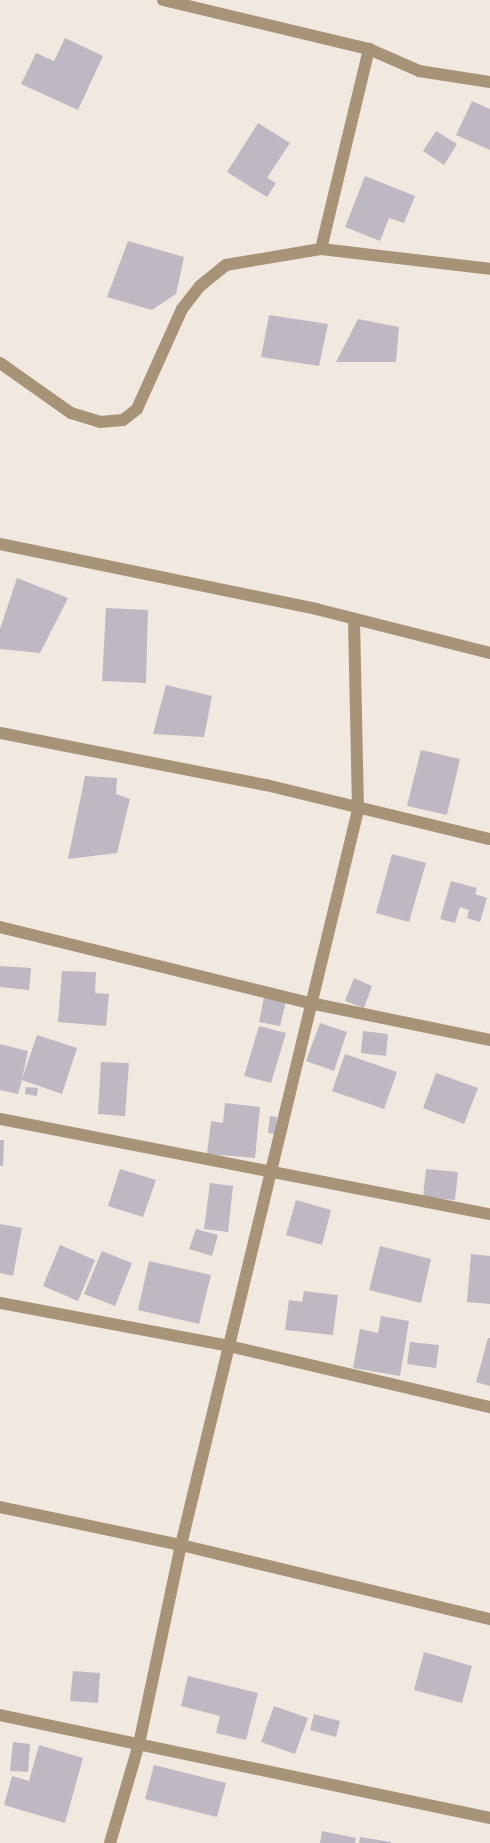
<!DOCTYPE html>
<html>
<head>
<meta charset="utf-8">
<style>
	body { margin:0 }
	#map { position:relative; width:490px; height:1843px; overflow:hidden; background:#f1e9df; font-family:Figtree,sans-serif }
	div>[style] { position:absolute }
	.building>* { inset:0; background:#beb8c3 }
	.minor>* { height:12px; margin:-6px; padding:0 6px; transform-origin:6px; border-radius:6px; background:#a79378 }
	span { translate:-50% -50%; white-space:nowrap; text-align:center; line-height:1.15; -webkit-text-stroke:5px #f1e9df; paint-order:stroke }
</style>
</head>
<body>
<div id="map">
	<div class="building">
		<div style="clip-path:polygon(65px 38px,103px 56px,78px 110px,21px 84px,36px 53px,54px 61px)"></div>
		<div style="clip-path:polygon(472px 101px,490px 109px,490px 150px,456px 135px)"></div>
		<div style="clip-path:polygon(258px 123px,290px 143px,267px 178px,276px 183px,267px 197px,227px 172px)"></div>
		<div style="clip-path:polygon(436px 131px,457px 144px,444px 165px,423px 151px)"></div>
		<div style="clip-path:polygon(365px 176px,415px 196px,404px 223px,389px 218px,380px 241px,345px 227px)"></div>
		<div style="clip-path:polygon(128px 241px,184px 257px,176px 294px,152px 310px,107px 297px)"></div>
		<div style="clip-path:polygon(269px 315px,328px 324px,319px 366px,261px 357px)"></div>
		<div style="clip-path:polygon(358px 319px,399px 327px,396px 362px,336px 362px)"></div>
		<div style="clip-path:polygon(17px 578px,68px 598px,40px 653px,0 649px,0 629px)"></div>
		<div style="clip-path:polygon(106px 608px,148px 610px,146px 683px,102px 681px)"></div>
		<div style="clip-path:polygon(166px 685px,212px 696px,204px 737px,153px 734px)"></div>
		<div style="clip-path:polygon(421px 750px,460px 759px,447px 815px,407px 806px)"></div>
		<div style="clip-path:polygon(85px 776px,117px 778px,116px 794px,130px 799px,117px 853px,68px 859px)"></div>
		<div style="clip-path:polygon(392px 854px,426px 863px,409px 922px,376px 913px)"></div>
		<div style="clip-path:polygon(451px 881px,477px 888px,475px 894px,487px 898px,480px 922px,467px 918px,469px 910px,460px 907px,455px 923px,440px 919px)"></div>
		<div style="clip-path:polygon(0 966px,31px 968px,29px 990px,0 987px)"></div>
		<div style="clip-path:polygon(62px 971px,96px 972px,95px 993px,109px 994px,106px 1026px,58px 1022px)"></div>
		<div style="clip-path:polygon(354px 978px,372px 986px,364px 1008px,345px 1001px)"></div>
		<div style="clip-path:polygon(264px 997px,286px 1001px,280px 1026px,259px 1022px)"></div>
		<div style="clip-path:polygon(320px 1023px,347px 1032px,334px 1071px,306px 1061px)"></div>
		<div style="clip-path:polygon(259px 1026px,286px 1033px,271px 1083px,244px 1076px)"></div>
		<div style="clip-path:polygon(363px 1031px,388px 1034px,386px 1056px,361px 1053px)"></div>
		<div style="clip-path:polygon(37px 1035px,77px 1048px,62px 1094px,22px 1080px,18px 1094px,0 1090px,0 1044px,28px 1051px,22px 1079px)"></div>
		<div style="clip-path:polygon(345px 1054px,397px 1072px,384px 1109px,332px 1091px)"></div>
		<div style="clip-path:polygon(101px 1062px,129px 1063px,125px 1116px,98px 1114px)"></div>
		<div style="clip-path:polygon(436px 1073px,478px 1088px,464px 1124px,423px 1108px)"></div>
		<div style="clip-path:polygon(26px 1087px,38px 1088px,37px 1096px,25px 1094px)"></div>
		<div style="clip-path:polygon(225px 1103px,260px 1107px,255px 1158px,207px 1154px,211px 1121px,223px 1123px)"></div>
		<div style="clip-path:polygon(270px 1116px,277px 1117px,275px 1134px,268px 1133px)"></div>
		<div style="clip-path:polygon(0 1140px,4px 1140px,3px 1166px,0 1166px)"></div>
		<div style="clip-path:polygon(120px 1169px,156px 1180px,143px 1217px,108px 1206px)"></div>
		<div style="clip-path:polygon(426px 1169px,458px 1172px,455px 1200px,423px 1197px)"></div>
		<div style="clip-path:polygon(210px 1183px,233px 1186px,228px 1232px,204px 1229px)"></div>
		<div style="clip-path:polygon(296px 1200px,331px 1210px,322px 1245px,286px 1235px)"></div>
		<div style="clip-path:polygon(0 1224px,22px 1228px,13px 1276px,0 1273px)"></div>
		<div style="clip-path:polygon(196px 1229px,218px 1235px,212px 1256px,189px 1249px)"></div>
		<div style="clip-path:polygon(60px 1245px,95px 1260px,78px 1301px,43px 1286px)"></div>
		<div style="clip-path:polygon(380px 1246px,431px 1259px,421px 1303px,369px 1290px)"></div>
		<div style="clip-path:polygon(102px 1251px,132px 1263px,115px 1306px,84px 1294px)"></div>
		<div style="clip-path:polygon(471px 1254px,490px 1256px,490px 1304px,467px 1302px)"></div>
		<div style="clip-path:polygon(149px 1261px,211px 1275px,199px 1324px,138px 1310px)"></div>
		<div style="clip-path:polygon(304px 1291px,338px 1295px,333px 1335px,285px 1330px,289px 1300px,302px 1302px)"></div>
		<div style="clip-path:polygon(381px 1316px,409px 1321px,400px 1376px,353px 1368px,360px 1329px,378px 1333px)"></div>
		<div style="clip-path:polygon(488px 1338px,490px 1338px,490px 1386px,476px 1382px)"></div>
		<div style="clip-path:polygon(410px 1342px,439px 1345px,436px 1368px,407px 1364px)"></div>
		<div style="clip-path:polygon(424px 1652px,472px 1666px,462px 1703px,414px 1690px)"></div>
		<div style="clip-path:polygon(73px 1671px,100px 1673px,98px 1703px,70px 1701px)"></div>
		<div style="clip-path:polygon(188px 1676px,258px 1693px,246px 1740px,216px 1733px,220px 1716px,181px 1706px)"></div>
		<div style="clip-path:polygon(274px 1706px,308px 1718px,295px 1754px,261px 1742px)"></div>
		<div style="clip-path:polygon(314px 1714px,340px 1721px,336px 1737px,310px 1730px)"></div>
		<div style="clip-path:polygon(13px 1742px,30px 1744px,28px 1772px,10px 1771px)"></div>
		<div style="clip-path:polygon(39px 1745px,83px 1758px,65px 1823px,4px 1805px,12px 1776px,29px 1781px)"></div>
		<div style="clip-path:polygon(154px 1765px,226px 1783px,217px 1817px,145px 1799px)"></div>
		<div style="clip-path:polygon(322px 1831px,356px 1838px,355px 1843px,320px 1843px)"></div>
		<div style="clip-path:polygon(360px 1837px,391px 1842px,391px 1843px,359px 1843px)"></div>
	</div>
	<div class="minor">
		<div style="left:163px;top:0;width:212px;rotate:13.4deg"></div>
		<div style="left:369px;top:49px;width:55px;rotate:23.7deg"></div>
		<div style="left:419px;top:71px;width:72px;rotate:8.8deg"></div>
		<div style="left:321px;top:249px;width:206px;rotate:-76.5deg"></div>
		<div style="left:0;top:363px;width:87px;rotate:35.2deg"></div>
		<div style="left:71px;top:413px;width:30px;rotate:17deg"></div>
		<div style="left:100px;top:422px;width:23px;rotate:-5deg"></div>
		<div style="left:123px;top:420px;width:18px;rotate:-38deg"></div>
		<div style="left:137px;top:409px;width:110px;rotate:-65.8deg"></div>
		<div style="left:182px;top:309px;width:29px;rotate:-52deg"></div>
		<div style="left:200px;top:286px;width:33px;rotate:-39deg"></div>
		<div style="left:226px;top:265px;width:96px;rotate:-9.6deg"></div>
		<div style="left:321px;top:249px;width:170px;rotate:6.7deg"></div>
		<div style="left:0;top:544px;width:323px;rotate:11.6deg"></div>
		<div style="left:316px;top:609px;width:179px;rotate:14.2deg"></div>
		<div style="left:0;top:733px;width:271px;rotate:11.1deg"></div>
		<div style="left:266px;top:785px;width:230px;rotate:13.6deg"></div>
		<div style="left:0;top:927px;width:319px;rotate:13.8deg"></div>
		<div style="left:310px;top:1003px;width:184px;rotate:11.6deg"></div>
		<div style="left:0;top:1119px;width:499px;rotate:11deg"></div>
		<div style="left:0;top:1303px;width:233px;rotate:10.6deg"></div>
		<div style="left:229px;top:1346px;width:268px;rotate:13.2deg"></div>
		<div style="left:0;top:1507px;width:185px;rotate:11.9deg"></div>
		<div style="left:181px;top:1545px;width:318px;rotate:13.5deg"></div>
		<div style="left:0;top:1715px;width:501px;rotate:11.87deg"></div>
		<div style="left:110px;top:1843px;width:103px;rotate:-73.7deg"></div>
		<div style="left:139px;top:1744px;width:203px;rotate:-78.1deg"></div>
		<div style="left:181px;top:1545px;width:756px;rotate:-76.46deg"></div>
		<div style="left:358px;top:810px;width:191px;rotate:-91.2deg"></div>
	</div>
</div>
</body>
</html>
